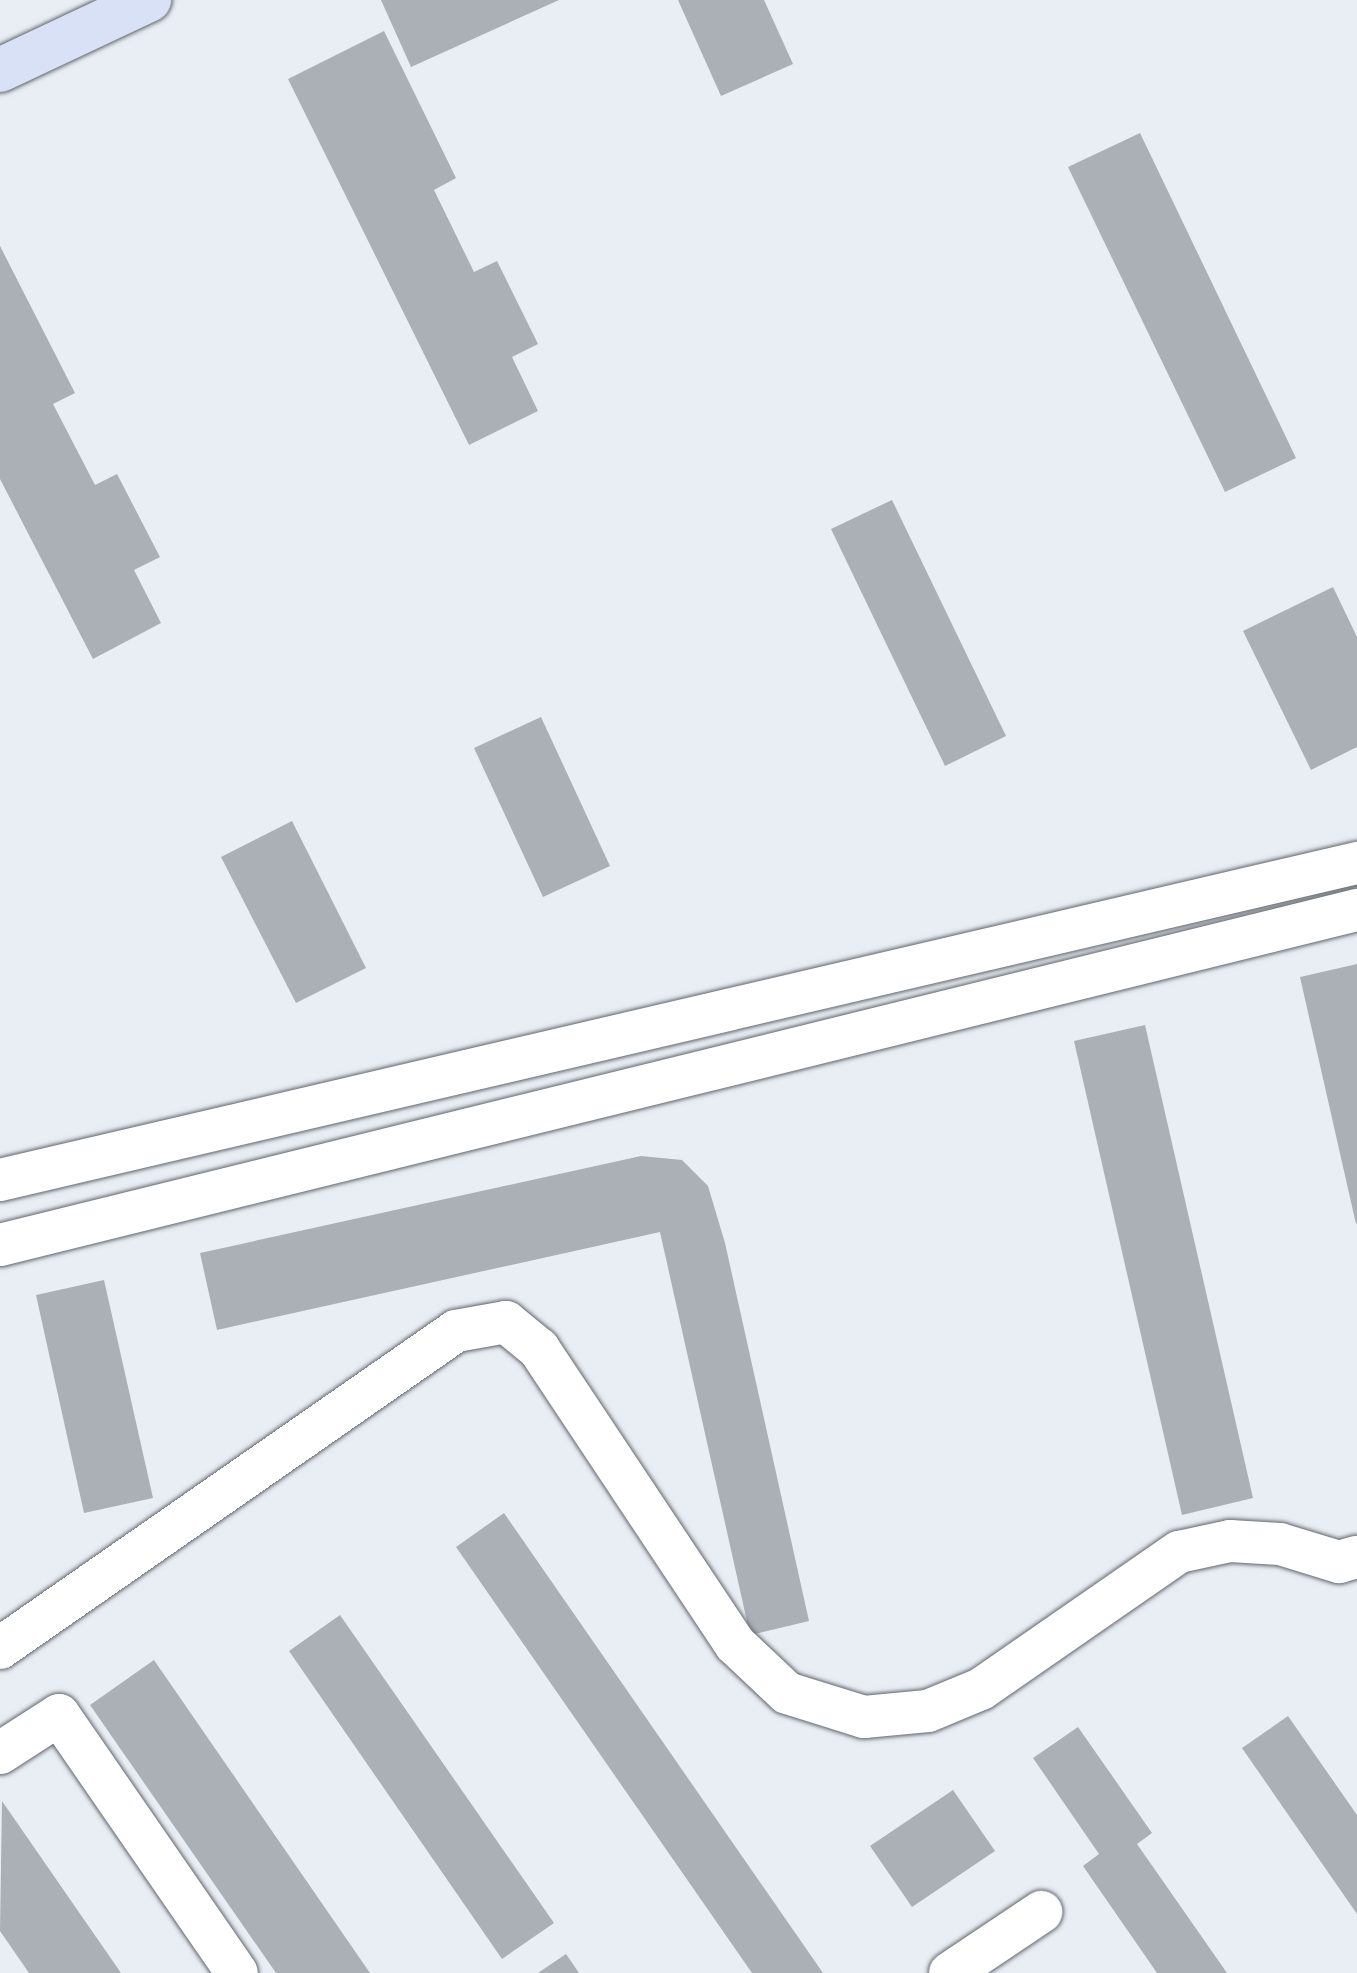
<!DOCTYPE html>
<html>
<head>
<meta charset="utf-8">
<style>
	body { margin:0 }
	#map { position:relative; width:1357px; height:1973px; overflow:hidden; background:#e9eef5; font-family:Rubik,sans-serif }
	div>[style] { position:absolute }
	.building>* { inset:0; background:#abb0b6 }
	.roads { filter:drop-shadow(0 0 2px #61666c) drop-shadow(0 0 2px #61666c) }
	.street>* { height:42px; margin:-21px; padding:0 21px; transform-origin:21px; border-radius:21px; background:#fff }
	.secondary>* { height:44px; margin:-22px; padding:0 22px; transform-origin:22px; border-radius:22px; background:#d8e1f5 }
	span { translate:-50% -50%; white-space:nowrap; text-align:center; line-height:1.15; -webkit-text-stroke:6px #f8fbff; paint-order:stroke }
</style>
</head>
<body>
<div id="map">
	<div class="building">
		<div style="clip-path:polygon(381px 0,559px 0,411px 67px)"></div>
		<div style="clip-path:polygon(678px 0,764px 0,793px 64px,721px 96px)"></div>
		<div style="clip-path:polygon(384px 31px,456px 178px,434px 190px,474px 272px,497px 261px,538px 344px,512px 357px,538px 411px,469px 445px,288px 79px)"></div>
		<div style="clip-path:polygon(1140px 133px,1296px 458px,1225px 492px,1068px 167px)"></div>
		<div style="clip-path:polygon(0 246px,75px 393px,53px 404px,95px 485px,117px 474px,160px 557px,134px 570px,161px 623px,93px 659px,0 479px)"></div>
		<div style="clip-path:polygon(892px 500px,1006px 736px,945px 766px,831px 529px)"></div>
		<div style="clip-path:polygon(1333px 587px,1357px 637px,1357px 747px,1311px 770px,1243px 631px)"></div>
		<div style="clip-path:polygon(541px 717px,610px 866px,543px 897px,474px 748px)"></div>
		<div style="clip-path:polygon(292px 821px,366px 968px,296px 1003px,221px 857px)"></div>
		<div style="clip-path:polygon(1357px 964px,1357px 1223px,1356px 1224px,1300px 977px)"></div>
		<div style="clip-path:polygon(1145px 1025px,1253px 1498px,1182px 1515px,1074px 1041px)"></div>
		<div style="clip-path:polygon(641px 1156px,682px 1160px,708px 1186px,725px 1243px,809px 1621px,750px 1635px,660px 1232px,217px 1330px,200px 1253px)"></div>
		<div style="clip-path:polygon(104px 1280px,153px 1498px,84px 1513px,36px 1295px)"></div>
		<div style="clip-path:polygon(504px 1513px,823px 1973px,752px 1973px,456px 1547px)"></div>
		<div style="clip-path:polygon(340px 1615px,554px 1923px,502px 1959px,289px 1651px)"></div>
		<div style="clip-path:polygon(154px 1660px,370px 1973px,276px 1973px,90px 1705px)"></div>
		<div style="clip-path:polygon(1288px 1716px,1357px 1815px,1357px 1914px,1242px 1748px)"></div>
		<div style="clip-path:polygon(1078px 1727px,1152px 1833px,1137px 1844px,1227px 1973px,1157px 1973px,1083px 1866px,1099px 1854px,1033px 1758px)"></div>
		<div style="clip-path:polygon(953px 1790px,995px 1851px,912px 1907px,870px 1846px)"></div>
		<div style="clip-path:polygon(2px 1801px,121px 1973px,29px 1973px,0 1931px)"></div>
		<div style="clip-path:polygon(566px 1954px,579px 1973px,538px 1973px)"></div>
	</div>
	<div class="roads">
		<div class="street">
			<div style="left:0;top:1180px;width:1394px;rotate:-13.15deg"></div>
			<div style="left:0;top:1245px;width:1398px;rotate:-13.87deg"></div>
			<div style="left:0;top:1648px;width:555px;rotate:-34.81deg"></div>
			<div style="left:456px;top:1331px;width:51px;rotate:-10.2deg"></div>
			<div style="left:506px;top:1322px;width:43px;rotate:39.3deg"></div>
			<div style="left:539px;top:1349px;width:354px;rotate:56.4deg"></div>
			<div style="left:735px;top:1644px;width:71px;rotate:43.3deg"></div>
			<div style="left:787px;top:1693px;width:81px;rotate:17.3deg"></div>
			<div style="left:864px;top:1717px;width:64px;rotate:-5.4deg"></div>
			<div style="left:928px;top:1711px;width:57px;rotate:-22.5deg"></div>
			<div style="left:981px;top:1689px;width:241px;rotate:-34.7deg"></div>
			<div style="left:1179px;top:1552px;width:52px;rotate:-12.2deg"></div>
			<div style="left:1230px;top:1541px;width:50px;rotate:3.4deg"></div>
			<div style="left:1280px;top:1544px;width:62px;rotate:17deg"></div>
			<div style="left:1339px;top:1562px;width:19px;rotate:-16deg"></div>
			<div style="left:0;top:1753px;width:70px;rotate:-32.8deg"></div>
			<div style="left:59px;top:1715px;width:313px;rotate:55.4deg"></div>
			<div style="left:950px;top:1973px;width:110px;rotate:-33.8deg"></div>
		</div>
		<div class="secondary">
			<div style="left:0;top:70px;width:165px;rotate:-25.2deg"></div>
		</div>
	</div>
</div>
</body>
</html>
